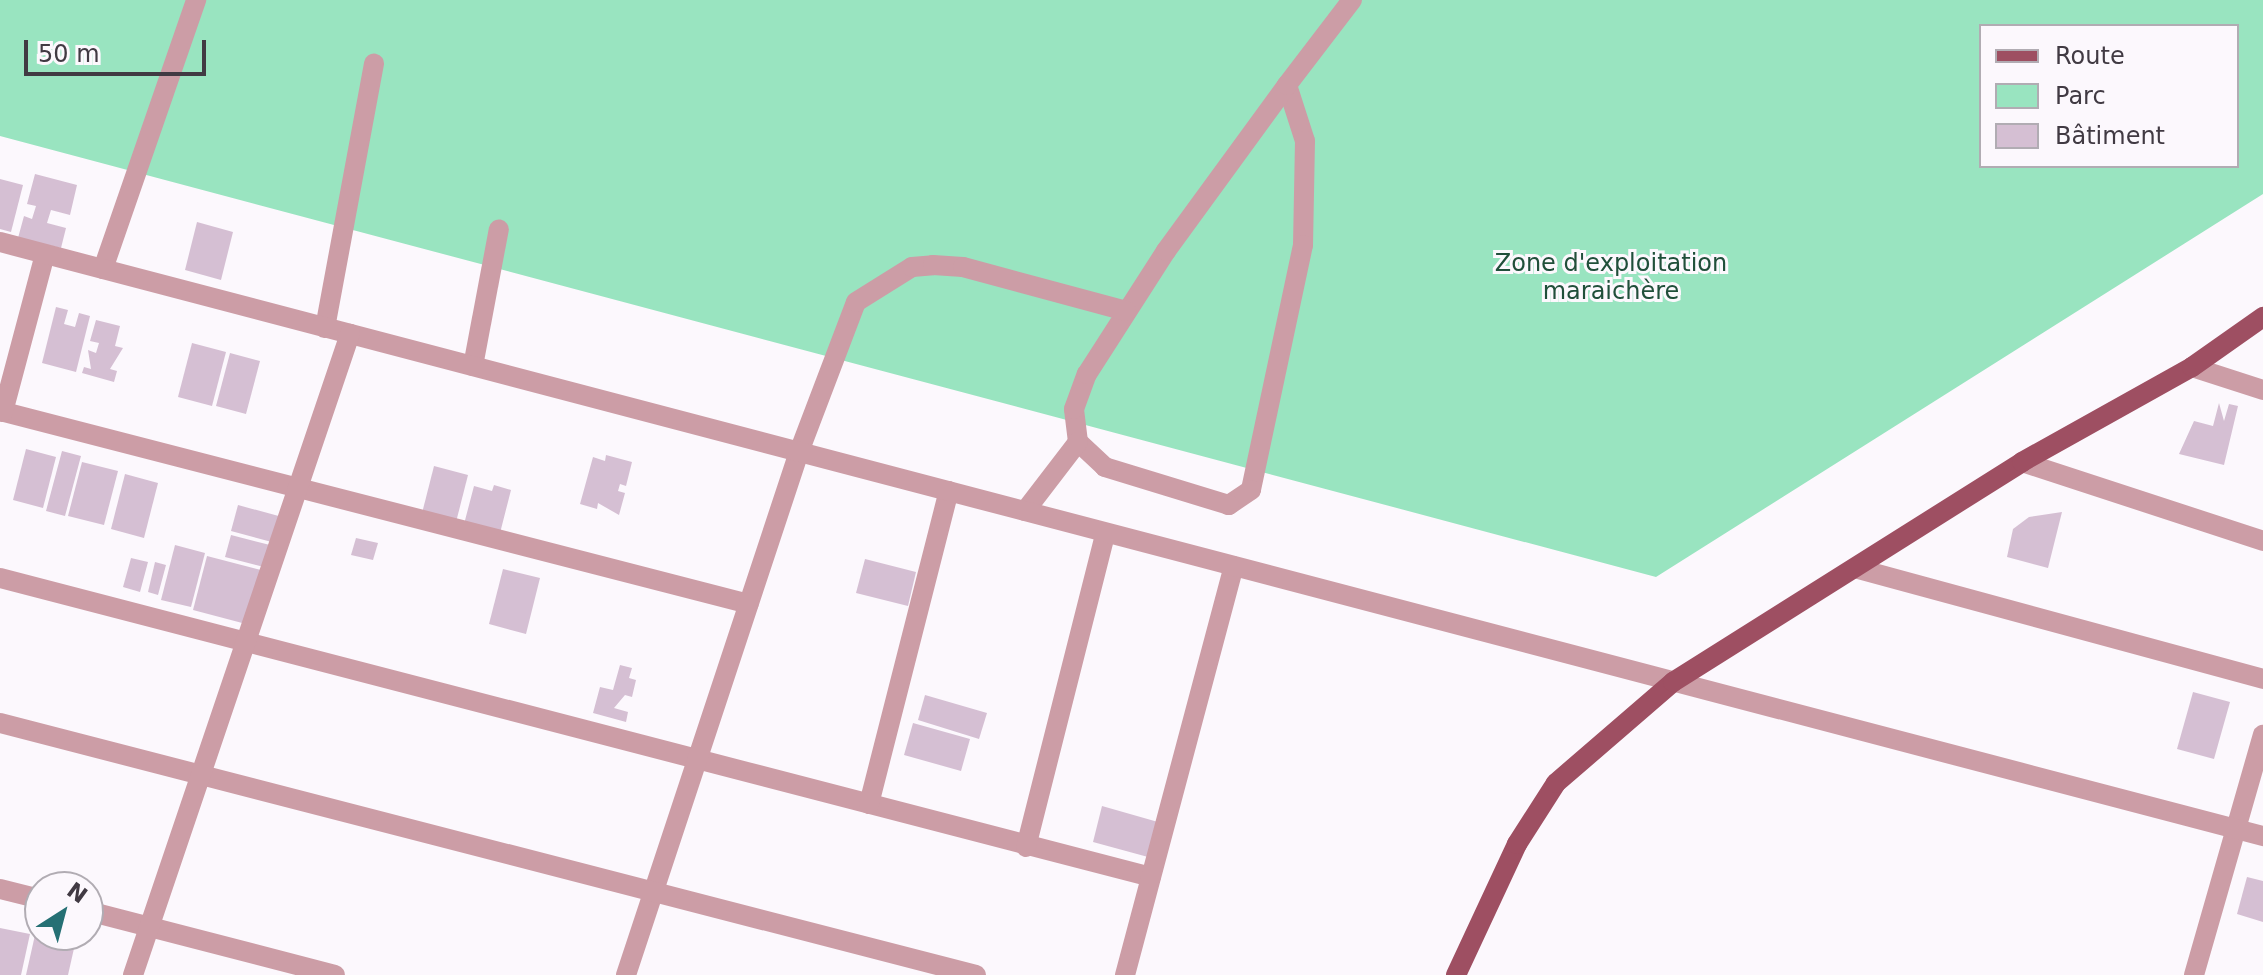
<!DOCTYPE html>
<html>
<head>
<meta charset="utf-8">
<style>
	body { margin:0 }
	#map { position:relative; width:2263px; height:975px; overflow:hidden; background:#fcf8fd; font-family:"DejaVu Sans",sans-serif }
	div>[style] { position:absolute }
	.green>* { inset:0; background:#99e4c0 }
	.building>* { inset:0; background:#d5bfd3 }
	.minor>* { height:20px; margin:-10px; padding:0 10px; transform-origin:10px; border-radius:10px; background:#cc9da6 }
	.tertiary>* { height:20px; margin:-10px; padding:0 10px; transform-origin:10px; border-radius:10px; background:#cc9da6 }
	.primary>* { height:20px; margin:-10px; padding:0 10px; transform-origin:10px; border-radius:10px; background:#9e4f62 }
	span { translate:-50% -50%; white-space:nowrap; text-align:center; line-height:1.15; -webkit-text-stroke:6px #fcf8fd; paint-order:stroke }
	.park-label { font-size:24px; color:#204f3a }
	.legend { position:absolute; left:1979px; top:24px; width:260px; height:144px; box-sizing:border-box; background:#fcf8fd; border:2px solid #b1acb3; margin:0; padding:10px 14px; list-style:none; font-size:24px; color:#413a43 }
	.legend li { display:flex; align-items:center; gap:16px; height:40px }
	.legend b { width:40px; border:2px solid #b1acb3 }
	.north { position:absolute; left:24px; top:871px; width:80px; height:80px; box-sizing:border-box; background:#fcf8fd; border:2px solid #b1acb3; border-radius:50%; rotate:36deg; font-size:22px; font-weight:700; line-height:32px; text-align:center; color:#413a43 }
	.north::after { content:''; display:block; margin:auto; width:28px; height:36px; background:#257074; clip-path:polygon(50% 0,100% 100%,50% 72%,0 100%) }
	.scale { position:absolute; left:24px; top:40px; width:182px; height:36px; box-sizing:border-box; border:4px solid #413a43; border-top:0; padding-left:10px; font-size:24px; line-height:28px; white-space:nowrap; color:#413a43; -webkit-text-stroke:6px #fcf8fd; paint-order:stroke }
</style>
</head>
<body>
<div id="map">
	<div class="green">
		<div style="clip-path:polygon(evenodd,0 0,2263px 0,2263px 194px,1656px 577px,0 136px,0 0,1981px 26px,2237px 26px,2237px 166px,1981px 166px,1981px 26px)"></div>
	</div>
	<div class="building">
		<div style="clip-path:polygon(35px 174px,77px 185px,70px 215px,51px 210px,47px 223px,66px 228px,61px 248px,18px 238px,24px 216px,32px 219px,36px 206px,27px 204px)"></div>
		<div style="clip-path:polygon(0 179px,23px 185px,11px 232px,0 229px)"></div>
		<div style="clip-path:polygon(197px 222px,233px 232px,221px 280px,185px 270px)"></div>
		<div style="clip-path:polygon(56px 307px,68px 310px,64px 324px,75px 327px,79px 313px,90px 316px,76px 372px,42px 363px)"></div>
		<div style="clip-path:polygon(96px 320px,120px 326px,115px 346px,123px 348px,110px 369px,117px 371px,114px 382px,82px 373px,84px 367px,91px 369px,88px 350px,96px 353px,99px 343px,90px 341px)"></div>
		<div style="clip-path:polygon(192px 343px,226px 352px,212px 406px,178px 397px)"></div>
		<div style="clip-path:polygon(230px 353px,260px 361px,246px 414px,216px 406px)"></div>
		<div style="clip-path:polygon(2219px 403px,2224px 421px,2229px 404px,2238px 406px,2224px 465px,2179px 454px,2194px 421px,2213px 426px)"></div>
		<div style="clip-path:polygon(26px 449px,56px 457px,43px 508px,13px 500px)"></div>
		<div style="clip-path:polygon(62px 451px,81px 456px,65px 516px,46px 511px)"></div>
		<div style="clip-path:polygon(606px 455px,632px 462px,626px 486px,620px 484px,618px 491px,625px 493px,619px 515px,598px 503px,597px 509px,580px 504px,593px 457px,605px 461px)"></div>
		<div style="clip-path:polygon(82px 462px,118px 471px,104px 525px,68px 516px)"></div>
		<div style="clip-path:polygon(434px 466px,468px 475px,453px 534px,419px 525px)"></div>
		<div style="clip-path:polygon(125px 474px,158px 483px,144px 538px,111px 529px)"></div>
		<div style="clip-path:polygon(494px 485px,511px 490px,499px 537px,463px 528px,474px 486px,492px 491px)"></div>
		<div style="clip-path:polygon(238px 505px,286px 518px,279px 544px,231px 531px)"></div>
		<div style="clip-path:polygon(2062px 512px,2048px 568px,2007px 557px,2013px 529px,2029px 517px)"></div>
		<div style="clip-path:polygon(231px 535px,270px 545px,264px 567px,225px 557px)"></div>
		<div style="clip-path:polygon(356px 538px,378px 543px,373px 560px,351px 555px)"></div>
		<div style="clip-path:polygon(175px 545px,205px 553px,191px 607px,161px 600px)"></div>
		<div style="clip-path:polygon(207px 556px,261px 570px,246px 624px,193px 610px)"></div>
		<div style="clip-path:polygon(131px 558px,148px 562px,140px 592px,123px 587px)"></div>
		<div style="clip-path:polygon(865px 559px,916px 572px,908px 606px,856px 593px)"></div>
		<div style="clip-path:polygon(155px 562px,166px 565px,158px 595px,148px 592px)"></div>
		<div style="clip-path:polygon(503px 569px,540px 578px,526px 634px,489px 624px)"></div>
		<div style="clip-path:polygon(620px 665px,632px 668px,629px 678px,636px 680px,632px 697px,625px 695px,614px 708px,628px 712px,626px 722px,593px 713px,600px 687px,613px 690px)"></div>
		<div style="clip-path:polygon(2193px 692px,2230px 702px,2214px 759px,2177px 749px)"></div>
		<div style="clip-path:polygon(925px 695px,987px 713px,979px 739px,918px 720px)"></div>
		<div style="clip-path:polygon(913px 723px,970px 739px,961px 771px,904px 755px)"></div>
		<div style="clip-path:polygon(1102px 806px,1158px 822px,1148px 857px,1093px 842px)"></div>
		<div style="clip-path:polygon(2247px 877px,2263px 881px,2263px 922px,2237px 914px)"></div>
		<div style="clip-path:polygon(0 928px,30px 934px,21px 975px,0 975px)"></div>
		<div style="clip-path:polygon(35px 935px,75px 944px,68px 975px,26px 975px)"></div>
	</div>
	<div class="minor">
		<div style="left:1287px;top:85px;width:59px;rotate:72.2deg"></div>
		<div style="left:1305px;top:141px;width:104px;rotate:91.1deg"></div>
		<div style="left:1303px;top:245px;width:250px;rotate:102deg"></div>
		<div style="left:1251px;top:490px;width:27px;rotate:146deg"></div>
		<div style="left:1229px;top:505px;width:130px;rotate:-163deg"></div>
		<div style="left:1105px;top:467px;width:37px;rotate:-137deg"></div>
		<div style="left:1078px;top:442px;width:33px;rotate:-97deg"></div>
		<div style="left:1074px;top:409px;width:37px;rotate:-70deg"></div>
		<div style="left:1087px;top:374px;width:146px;rotate:-57.3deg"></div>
		<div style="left:1166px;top:251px;width:205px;rotate:-53.9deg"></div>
		<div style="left:1287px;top:85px;width:107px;rotate:-52.6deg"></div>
		<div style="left:103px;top:269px;width:285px;rotate:-70.9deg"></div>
		<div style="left:325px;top:328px;width:269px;rotate:-79.5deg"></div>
		<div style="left:473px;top:366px;width:139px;rotate:-79.3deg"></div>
		<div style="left:2192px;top:367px;width:75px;rotate:17.9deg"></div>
		<div style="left:0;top:411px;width:773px;rotate:14.45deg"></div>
		<div style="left:3px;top:412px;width:163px;rotate:-75.1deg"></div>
		<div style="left:2022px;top:462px;width:254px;rotate:18.1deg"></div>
		<div style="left:1025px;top:511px;width:87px;rotate:-52.5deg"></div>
		<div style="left:1855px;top:568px;width:423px;rotate:15.2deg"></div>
		<div style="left:0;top:578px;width:1189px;rotate:14.56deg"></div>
		<div style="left:869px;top:804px;width:323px;rotate:-75.7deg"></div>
		<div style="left:1026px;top:847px;width:322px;rotate:-75.8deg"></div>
		<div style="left:0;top:889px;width:41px;rotate:14deg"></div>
		<div style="left:88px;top:911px;width:255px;rotate:14.5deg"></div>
		<div style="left:626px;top:975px;width:551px;rotate:-71.7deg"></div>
		<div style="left:799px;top:452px;width:160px;rotate:-69.2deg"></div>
		<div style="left:856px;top:302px;width:66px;rotate:-32deg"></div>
		<div style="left:912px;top:267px;width:21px;rotate:-5deg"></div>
		<div style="left:933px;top:265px;width:30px;rotate:4deg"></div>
		<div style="left:963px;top:267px;width:169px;rotate:15.1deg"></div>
		<div style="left:1125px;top:975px;width:423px;rotate:-75.1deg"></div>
		<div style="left:2194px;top:975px;width:250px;rotate:-74deg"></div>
	</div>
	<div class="tertiary">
		<div style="left:0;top:242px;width:2340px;rotate:14.71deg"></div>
		<div style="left:0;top:723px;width:1008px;rotate:14.48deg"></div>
		<div style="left:133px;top:975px;width:677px;rotate:-71.3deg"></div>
	</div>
	<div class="primary">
		<div style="left:1456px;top:975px;width:145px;rotate:-65deg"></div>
		<div style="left:1517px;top:844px;width:72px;rotate:-57.4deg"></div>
		<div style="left:1556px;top:783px;width:155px;rotate:-40.8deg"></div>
		<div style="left:1673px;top:682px;width:413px;rotate:-32.2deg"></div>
		<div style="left:2022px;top:462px;width:195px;rotate:-29.2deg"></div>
		<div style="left:2192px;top:367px;width:87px;rotate:-35.2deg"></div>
	</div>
	<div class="park-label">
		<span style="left:1611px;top:278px">Zone d'exploitation<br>maraichère</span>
	</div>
	<ul class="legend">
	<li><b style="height:10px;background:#9e4f62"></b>Route</li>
	<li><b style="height:22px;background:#99e4c0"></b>Parc</li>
	<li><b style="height:22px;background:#d5bfd3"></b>Bâtiment</li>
	</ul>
	<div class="north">N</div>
	<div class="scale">50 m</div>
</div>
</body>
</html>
